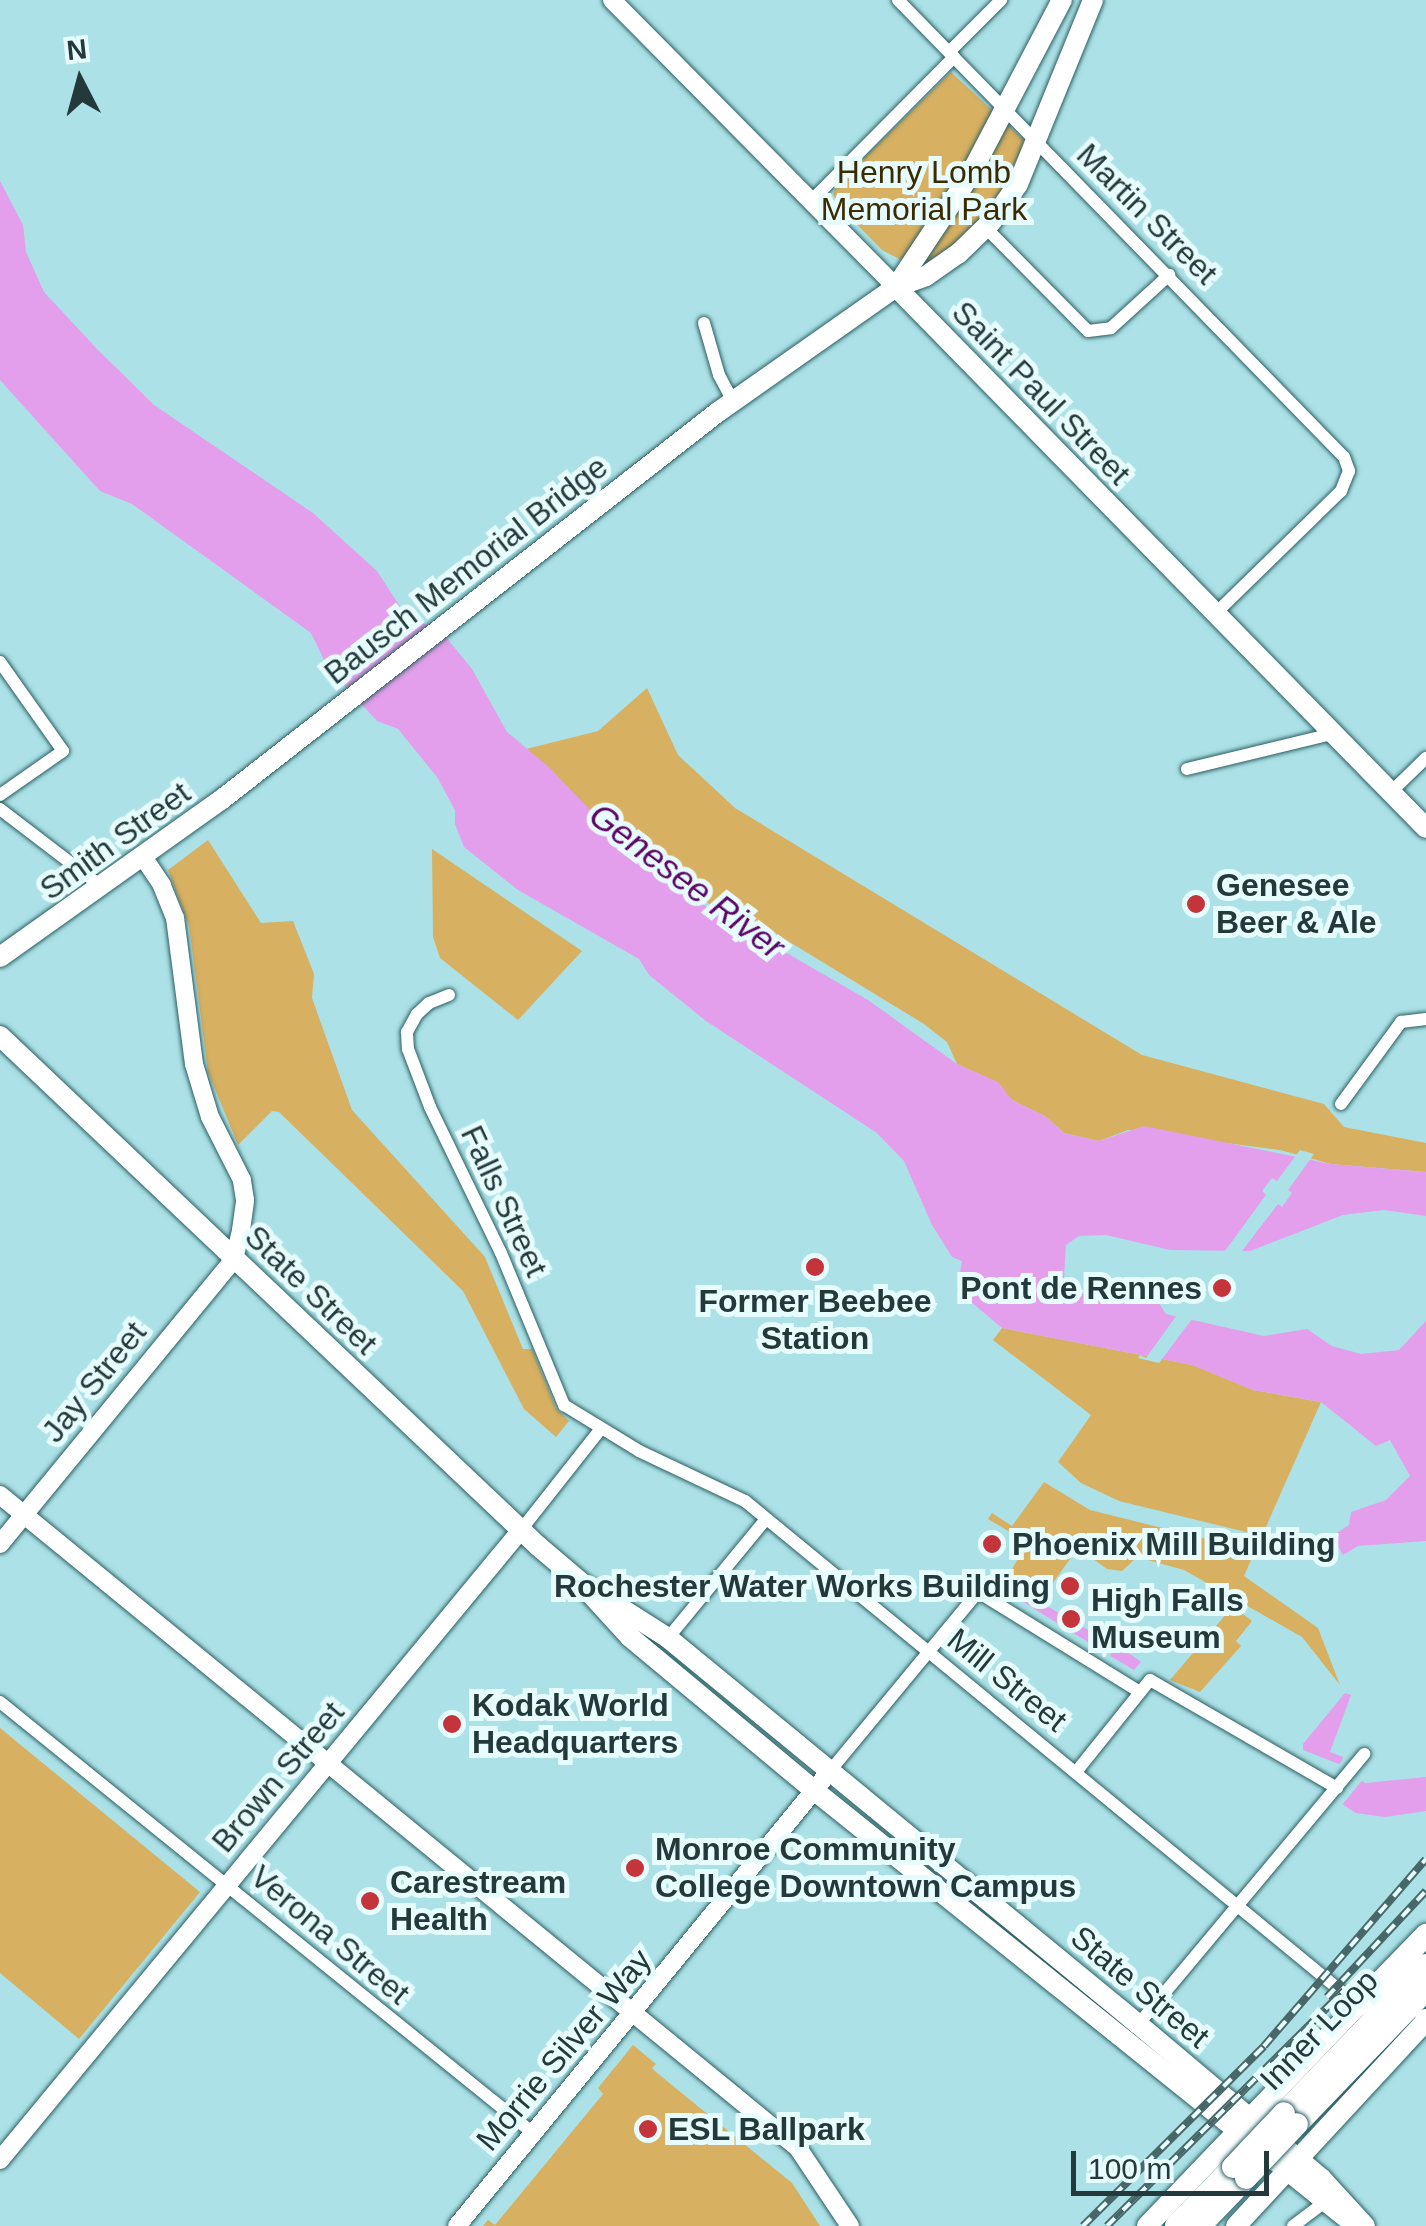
<!DOCTYPE html>
<html>
<head>
<meta charset="utf-8">
<style>
	body { margin:0 }
	#map { position:relative; width:1426px; height:2226px; overflow:hidden; background:#ace2e7; font-family:Helvetica,sans-serif }
	div>[style] { position:absolute }
	.green>* { inset:0; background:#d7b061 }
	.water>* { inset:0; background:#e39feb }
	.pier>* { inset:0; background:#ace2e7 }
	.roads { filter:drop-shadow(0 0 2px #2a5e62) drop-shadow(0 0 2px #2a5e62) }
	.street>* { height:12px; margin:-6px; padding:0 6px; transform-origin:6px; border-radius:6px; background:#fff }
	.secondary>* { height:18px; margin:-9px; padding:0 9px; transform-origin:9px; border-radius:9px; background:#fff }
	.primary>* { height:20px; margin:-10px; padding:0 10px; transform-origin:10px; border-radius:10px; background:#fff }
	.highway>* { height:22px; margin:-11px; padding:0 11px; transform-origin:11px; border-radius:11px; background:#fff }
	.rail>* { height:8px; margin-top:-4px; transform-origin:0; background:repeating-linear-gradient(90deg,#e7fcfe 0 11px,#486769 0 22px); box-sizing:border-box; border-block:2px solid #486769 }
	.bridges { filter:drop-shadow(0 0 2px #2a5e62) drop-shadow(0 0 2px #2a5e62) }
	.highway-bridge>* { height:22px; margin:-11px; padding:0 11px; transform-origin:11px; border-radius:11px; background:#fff }
	.dots>* { width:28px; height:28px; translate:-50% -50%; box-sizing:border-box; border:5px solid #e7fcfe; border-radius:50% }
	span { translate:-50% -50%; white-space:nowrap; text-align:center; line-height:1.15; -webkit-text-stroke:10px #e7fcfe; paint-order:stroke }
	.park-label { font-size:32px; color:#3c2a00 }
	.street-label { font-size:32px; color:#23393b }
	.poi-label { font-size:32px; color:#23393b; font-weight:700 }
	.left { translate:0 -50%; text-align:left }
	.right { translate:-100% -50%; text-align:right }
	.water-label { font-size:35px; color:#5c0466; font-style:italic }
	.north { position:absolute; left:30px; top:30px; width:100px; height:100px; -webkit-text-stroke:8px #e7fcfe; paint-order:stroke; rotate:354deg; font-size:28px; font-weight:700; line-height:40px; text-align:center; color:#23393b }
	.north::after { content:''; display:block; margin:auto; width:35px; height:45px; background:#23393b; clip-path:polygon(50% 0,100% 100%,50% 72%,0 100%) }
	.scale { position:absolute; left:1071px; top:2151px; width:198px; height:45px; box-sizing:border-box; border:5px solid #23393b; border-top:0; padding-left:12px; font-size:30px; line-height:35px; white-space:nowrap; color:#23393b; -webkit-text-stroke:8px #e7fcfe; paint-order:stroke }
</style>
</head>
<body>
<div id="map">
	<div class="green">
		<div style="clip-path:polygon(951px 72px,1023px 139px,1023px 146px,988px 218px,922px 271px,882px 250px,837px 204px,833px 194px,838px 184px)"></div>
		<div style="clip-path:polygon(647px 688px,678px 755px,735px 808px,1142px 1055px,1324px 1104px,1344px 1127px,1426px 1143px,1426px 1172px,1331px 1164px,1280px 1150px,1128px 1130px,1099px 1141px,1064px 1133px,1045px 1116px,1012px 1100px,997px 1082px,957px 1064px,947px 1042px,924px 1024px,770px 930px,678px 890px,636px 858px,526px 749px,598px 731px)"></div>
		<div style="clip-path:polygon(208px 840px,261px 923px,293px 921px,314px 974px,312px 998px,352px 1110px,485px 1257px,523px 1349px,532px 1349px,556px 1408px,569px 1421px,556px 1437px,524px 1409px,463px 1291px,279px 1112px,272px 1111px,238px 1145px,208px 1072px,189px 926px,168px 870px)"></div>
		<div style="clip-path:polygon(432px 849px,582px 951px,518px 1020px,440px 958px,433px 937px)"></div>
		<div style="clip-path:polygon(1002px 1328px,1193px 1365px,1253px 1390px,1321px 1402px,1262px 1536px,1119px 1501px,1081px 1483px,1058px 1462px,1091px 1415px,993px 1340px)"></div>
		<div style="clip-path:polygon(1044px 1482px,1090px 1510px,1255px 1551px,1244px 1576px,1318px 1628px,1340px 1685px,1302px 1637px,1184px 1570px,1137px 1557px,1122px 1571px,1107px 1569px,1078px 1548px,1039px 1602px,1005px 1582px,1027px 1542px,988px 1519px,992px 1513px,1012px 1526px)"></div>
		<div style="clip-path:polygon(1233px 1606px,1252px 1621px,1236px 1641px,1241px 1646px,1200px 1692px,1170px 1680px)"></div>
		<div style="clip-path:polygon(0 1728px,200px 1892px,79px 2039px,0 1973px)"></div>
		<div style="clip-path:polygon(633px 2045px,656px 2064px,652px 2068px,656px 2072px,792px 2183px,820px 2226px,483px 2226px,488px 2220px,495px 2225px,603px 2094px,598px 2088px)"></div>
	</div>
	<div class="water">
		<div style="clip-path:polygon(0 181px,23px 225px,26px 252px,44px 292px,97px 349px,154px 405px,313px 513px,377px 571px,403px 611px,445px 636px,472px 669px,507px 732px,550px 768px,636px 858px,678px 890px,868px 1000px,957px 1064px,998px 1082px,1012px 1100px,1045px 1116px,1064px 1133px,1099px 1141px,1144px 1126px,1331px 1164px,1426px 1172px,1426px 1216px,1384px 1210px,1343px 1215px,1250px 1251px,1170px 1250px,1106px 1235px,1079px 1236px,1066px 1245px,1064px 1277px,1077px 1293px,1158px 1302px,1166px 1314px,1264px 1336px,1307px 1329px,1332px 1346px,1361px 1354px,1399px 1350px,1426px 1321px,1426px 1541px,1358px 1546px,1343px 1555px,1332px 1536px,1349px 1525px,1351px 1512px,1386px 1500px,1410px 1476px,1390px 1440px,1376px 1446px,1321px 1402px,1253px 1390px,1192px 1365px,1002px 1328px,957px 1290px,962px 1261px,952px 1257px,932px 1225px,904px 1161px,877px 1133px,706px 1021px,649px 975px,639px 959px,518px 890px,464px 847px,455px 824px,455px 810px,437px 777px,398px 729px,377px 721px,328px 668px,311px 633px,132px 504px,100px 491px,0 380px)"></div>
		<div style="clip-path:polygon(1011px 1585px,1133px 1656px,1141px 1662px,1134px 1670px,1110px 1656px,1112px 1651px,1099px 1644px,1096px 1647px,1007px 1592px)"></div>
		<div style="clip-path:polygon(1345px 1693px,1351px 1695px,1330px 1752px,1343px 1757px,1341px 1764px,1365px 1783px,1426px 1777px,1426px 1811px,1385px 1817px,1356px 1813px,1303px 1779px,1303px 1744px)"></div>
	</div>
	<div class="pier">
		<div style="clip-path:polygon(1300px 1150px,1314px 1154px,1288px 1190px,1292px 1193px,1282px 1207px,1278px 1204px,1239px 1255px,1222px 1255px,1266px 1195px,1262px 1191px,1272px 1178px,1277px 1181px)"></div>
		<div style="clip-path:polygon(1179px 1312px,1195px 1315px,1159px 1363px,1138px 1358px,1140px 1355px,1146px 1358px)"></div>
		<div style="clip-path:polygon(1298px 1748px,1339px 1764px,1342px 1761px,1364px 1778px,1338px 1810px,1299px 1780px)"></div>
	</div>
	<div class="roads">
		<div class="street">
			<div style="left:898px;top:0;width:639px;rotate:45.7deg"></div>
			<div style="left:1344px;top:457px;width:15px;rotate:70deg"></div>
			<div style="left:1349px;top:471px;width:22px;rotate:112deg"></div>
			<div style="left:1341px;top:491px;width:177px;rotate:135.7deg"></div>
			<div style="left:949px;top:52px;width:74px;rotate:-45deg"></div>
			<div style="left:811px;top:201px;width:203px;rotate:-45.2deg"></div>
			<div style="left:986px;top:228px;width:145px;rotate:45.3deg"></div>
			<div style="left:1088px;top:331px;width:23px;rotate:-7deg"></div>
			<div style="left:1111px;top:328px;width:79px;rotate:-42.4deg"></div>
			<div style="left:704px;top:323px;width:54px;rotate:73.9deg"></div>
			<div style="left:719px;top:375px;width:30px;rotate:62deg"></div>
			<div style="left:0;top:662px;width:109px;rotate:54.7deg"></div>
			<div style="left:63px;top:751px;width:77px;rotate:145.1deg"></div>
			<div style="left:1187px;top:769px;width:149px;rotate:-13.6deg"></div>
			<div style="left:1391px;top:792px;width:49px;rotate:-44.2deg"></div>
			<div style="left:0;top:809px;width:128px;rotate:37.4deg"></div>
			<div style="left:449px;top:995px;width:22px;rotate:158deg"></div>
			<div style="left:429px;top:1003px;width:16px;rotate:137deg"></div>
			<div style="left:417px;top:1014px;width:21px;rotate:119deg"></div>
			<div style="left:407px;top:1032px;width:17px;rotate:87deg"></div>
			<div style="left:408px;top:1049px;width:62px;rotate:69.2deg"></div>
			<div style="left:430px;top:1107px;width:162px;rotate:64.1deg"></div>
			<div style="left:501px;top:1253px;width:165px;rotate:67.5deg"></div>
			<div style="left:564px;top:1405px;width:88px;rotate:31.5deg"></div>
			<div style="left:639px;top:1451px;width:117px;rotate:25.3deg"></div>
			<div style="left:745px;top:1501px;width:794px;rotate:39.43deg"></div>
			<div style="left:1341px;top:1104px;width:102px;rotate:-53.8deg"></div>
			<div style="left:1401px;top:1022px;width:25px;rotate:-7deg"></div>
			<div style="left:521px;top:1530px;width:127px;rotate:-51.7deg"></div>
			<div style="left:668px;top:1638px;width:154px;rotate:-50.5deg"></div>
			<div style="left:0;top:1702px;width:685px;rotate:38.96deg"></div>
			<div style="left:830px;top:1771px;width:232px;rotate:-50.4deg"></div>
			<div style="left:978px;top:1592px;width:190px;rotate:31.7deg"></div>
			<div style="left:1076px;top:1772px;width:118px;rotate:-51.2deg"></div>
			<div style="left:1150px;top:1680px;width:216px;rotate:30deg"></div>
			<div style="left:1136px;top:2027px;width:356px;rotate:-50.1deg"></div>
			<div style="left:1293px;top:2226px;width:38px;rotate:-37deg"></div>
		</div>
		<div class="secondary">
			<div style="left:612px;top:0;width:404px;rotate:45.3deg"></div>
			<div style="left:0;top:1495px;width:1031px;rotate:39.29deg"></div>
			<div style="left:798px;top:2148px;width:94px;rotate:56.3deg"></div>
			<div style="left:0;top:1544px;width:369px;rotate:-50.6deg"></div>
			<div style="left:234px;top:1259px;width:30px;rotate:-76deg"></div>
			<div style="left:241px;top:1230px;width:30px;rotate:-82deg"></div>
			<div style="left:245px;top:1200px;width:20px;rotate:-99deg"></div>
			<div style="left:242px;top:1180px;width:71px;rotate:-116.9deg"></div>
			<div style="left:210px;top:1117px;width:55px;rotate:-106.8deg"></div>
			<div style="left:194px;top:1064px;width:147px;rotate:-97.4deg"></div>
			<div style="left:175px;top:918px;width:35px;rotate:-112deg"></div>
			<div style="left:162px;top:885px;width:34px;rotate:-124deg"></div>
			<div style="left:0;top:2160px;width:818px;rotate:-50.41deg"></div>
			<div style="left:457px;top:2226px;width:588px;rotate:-50.66deg"></div>
		</div>
		<div class="primary">
			<div style="left:896px;top:287px;width:757px;rotate:45.59deg"></div>
			<div style="left:896px;top:287px;width:134px;rotate:-56.5deg"></div>
			<div style="left:970px;top:175px;width:198px;rotate:-62.3deg"></div>
			<div style="left:0;top:957px;width:271px;rotate:-35.4deg"></div>
			<div style="left:221px;top:800px;width:631px;rotate:-37.98deg"></div>
			<div style="left:718px;top:412px;width:218px;rotate:-35.1deg"></div>
			<div style="left:896px;top:287px;width:32px;rotate:-20deg"></div>
			<div style="left:926px;top:276px;width:39px;rotate:-35deg"></div>
			<div style="left:958px;top:254px;width:47px;rotate:-44.1deg"></div>
			<div style="left:992px;top:221px;width:45px;rotate:-54.9deg"></div>
			<div style="left:1018px;top:184px;width:199px;rotate:-67.8deg"></div>
			<div style="left:0;top:1036px;width:741px;rotate:43.47deg"></div>
			<div style="left:538px;top:1546px;width:59px;rotate:40.2deg"></div>
			<div style="left:583px;top:1584px;width:101px;rotate:32.4deg"></div>
			<div style="left:668px;top:1638px;width:608px;rotate:39.4deg"></div>
			<div style="left:1138px;top:2024px;width:239px;rotate:40.1deg"></div>
			<div style="left:1321px;top:2178px;width:65px;rotate:47.5deg"></div>
			<div style="left:587px;top:1590px;width:64px;rotate:47.5deg"></div>
			<div style="left:630px;top:1637px;width:241px;rotate:39.8deg"></div>
			<div style="left:815px;top:1791px;width:691px;rotate:38.78deg"></div>
			<div style="left:1147px;top:2226px;width:306px;rotate:-46.3deg"></div>
			<div style="left:1236px;top:2226px;width:280px;rotate:-47.2deg"></div>
		</div>
		<div class="highway">
			<div style="left:1358px;top:2005px;width:98px;rotate:-45.8deg"></div>
			<div style="left:1426px;top:2021px;width:1px;rotate:-90deg"></div>
			<div style="left:1284px;top:2113px;width:205px;rotate:-46.2deg"></div>
			<div style="left:1297px;top:2124px;width:186px;rotate:-46.1deg"></div>
			<div style="left:1176px;top:2226px;width:82px;rotate:-46deg"></div>
			<div style="left:1200px;top:2226px;width:66px;rotate:-46.2deg"></div>
		</div>
	</div>
	<div class="rail">
		<div style="left:1327px;top:1997px;width:145px;rotate:-47deg"></div>
		<div style="left:1083px;top:2226px;width:255px;rotate:-44.8deg"></div>
		<div style="left:1264px;top:2046px;width:247px;rotate:-49.1deg"></div>
		<div style="left:1107px;top:2226px;width:334px;rotate:-44.8deg"></div>
	</div>
	<div class="bridges">
		<div class="highway-bridge">
			<div style="left:1233px;top:2167px;width:74px;rotate:-46.6deg"></div>
			<div style="left:1246px;top:2178px;width:74px;rotate:-46.6deg"></div>
		</div>
	</div>
	<div class="dots">
		<div style="left:1196px;top:904px;background:#c4343b"></div>
		<div style="left:815px;top:1267px;background:#c4343b"></div>
		<div style="left:1222px;top:1288px;background:#c4343b"></div>
		<div style="left:992px;top:1544px;background:#c4343b"></div>
		<div style="left:1070px;top:1586px;background:#c4343b"></div>
		<div style="left:1071px;top:1619px;background:#c4343b"></div>
		<div style="left:452px;top:1724px;background:#c4343b"></div>
		<div style="left:635px;top:1868px;background:#c4343b"></div>
		<div style="left:370px;top:1901px;background:#c4343b"></div>
		<div style="left:648px;top:2129px;background:#c4343b"></div>
	</div>
	<div class="park-label">
		<span style="left:924px;top:191px">Henry Lomb<br>Memorial Park</span>
	</div>
	<div class="street-label">
		<span style="left:1147px;top:214px;rotate:45deg">Martin Street</span>
		<span style="left:1041px;top:393px;rotate:46deg">Saint Paul Street</span>
		<span style="left:466px;top:570px;rotate:-38deg">Bausch Memorial Bridge</span>
		<span style="left:115px;top:841px;rotate:-36deg">Smith Street</span>
		<span style="left:504px;top:1201px;rotate:65deg">Falls Street</span>
		<span style="left:311px;top:1290px;rotate:44deg">State Street</span>
		<span style="left:94px;top:1382px;rotate:-51deg">Jay Street</span>
		<span style="left:1007px;top:1680px;rotate:39deg">Mill Street</span>
		<span style="left:278px;top:1777px;rotate:-50deg">Brown Street</span>
		<span style="left:330px;top:1935px;rotate:40deg">Verona Street</span>
		<span style="left:1140px;top:1987px;rotate:40deg">State Street</span>
		<span style="left:1319px;top:2030px;rotate:-46deg">Inner Loop</span>
		<span style="left:564px;top:2050px;rotate:-50deg">Morrie Silver Way</span>
	</div>
	<div class="poi-label">
		<span class="left" style="left:1216px;top:904px">Genesee<br>Beer &amp; Ale</span>
		<span class="right" style="left:1202px;top:1288px">Pont de Rennes</span>
		<span style="left:815px;top:1320px">Former Beebee<br>Station</span>
		<span class="left" style="left:1012px;top:1544px">Phoenix Mill Building</span>
		<span class="right" style="left:1050px;top:1586px">Rochester Water Works Building</span>
		<span class="left" style="left:1091px;top:1619px">High Falls<br>Museum</span>
		<span class="left" style="left:472px;top:1724px">Kodak World<br>Headquarters</span>
		<span class="left" style="left:655px;top:1868px">Monroe Community<br>College Downtown Campus</span>
		<span class="left" style="left:390px;top:1901px">Carestream<br>Health</span>
		<span class="left" style="left:668px;top:2129px">ESL Ballpark</span>
	</div>
	<div class="water-label">
		<span style="left:687px;top:881px;rotate:37deg">Genesee River</span>
	</div>
	<div class="north">N</div>
	<div class="scale">100 m</div>
</div>
</body>
</html>
